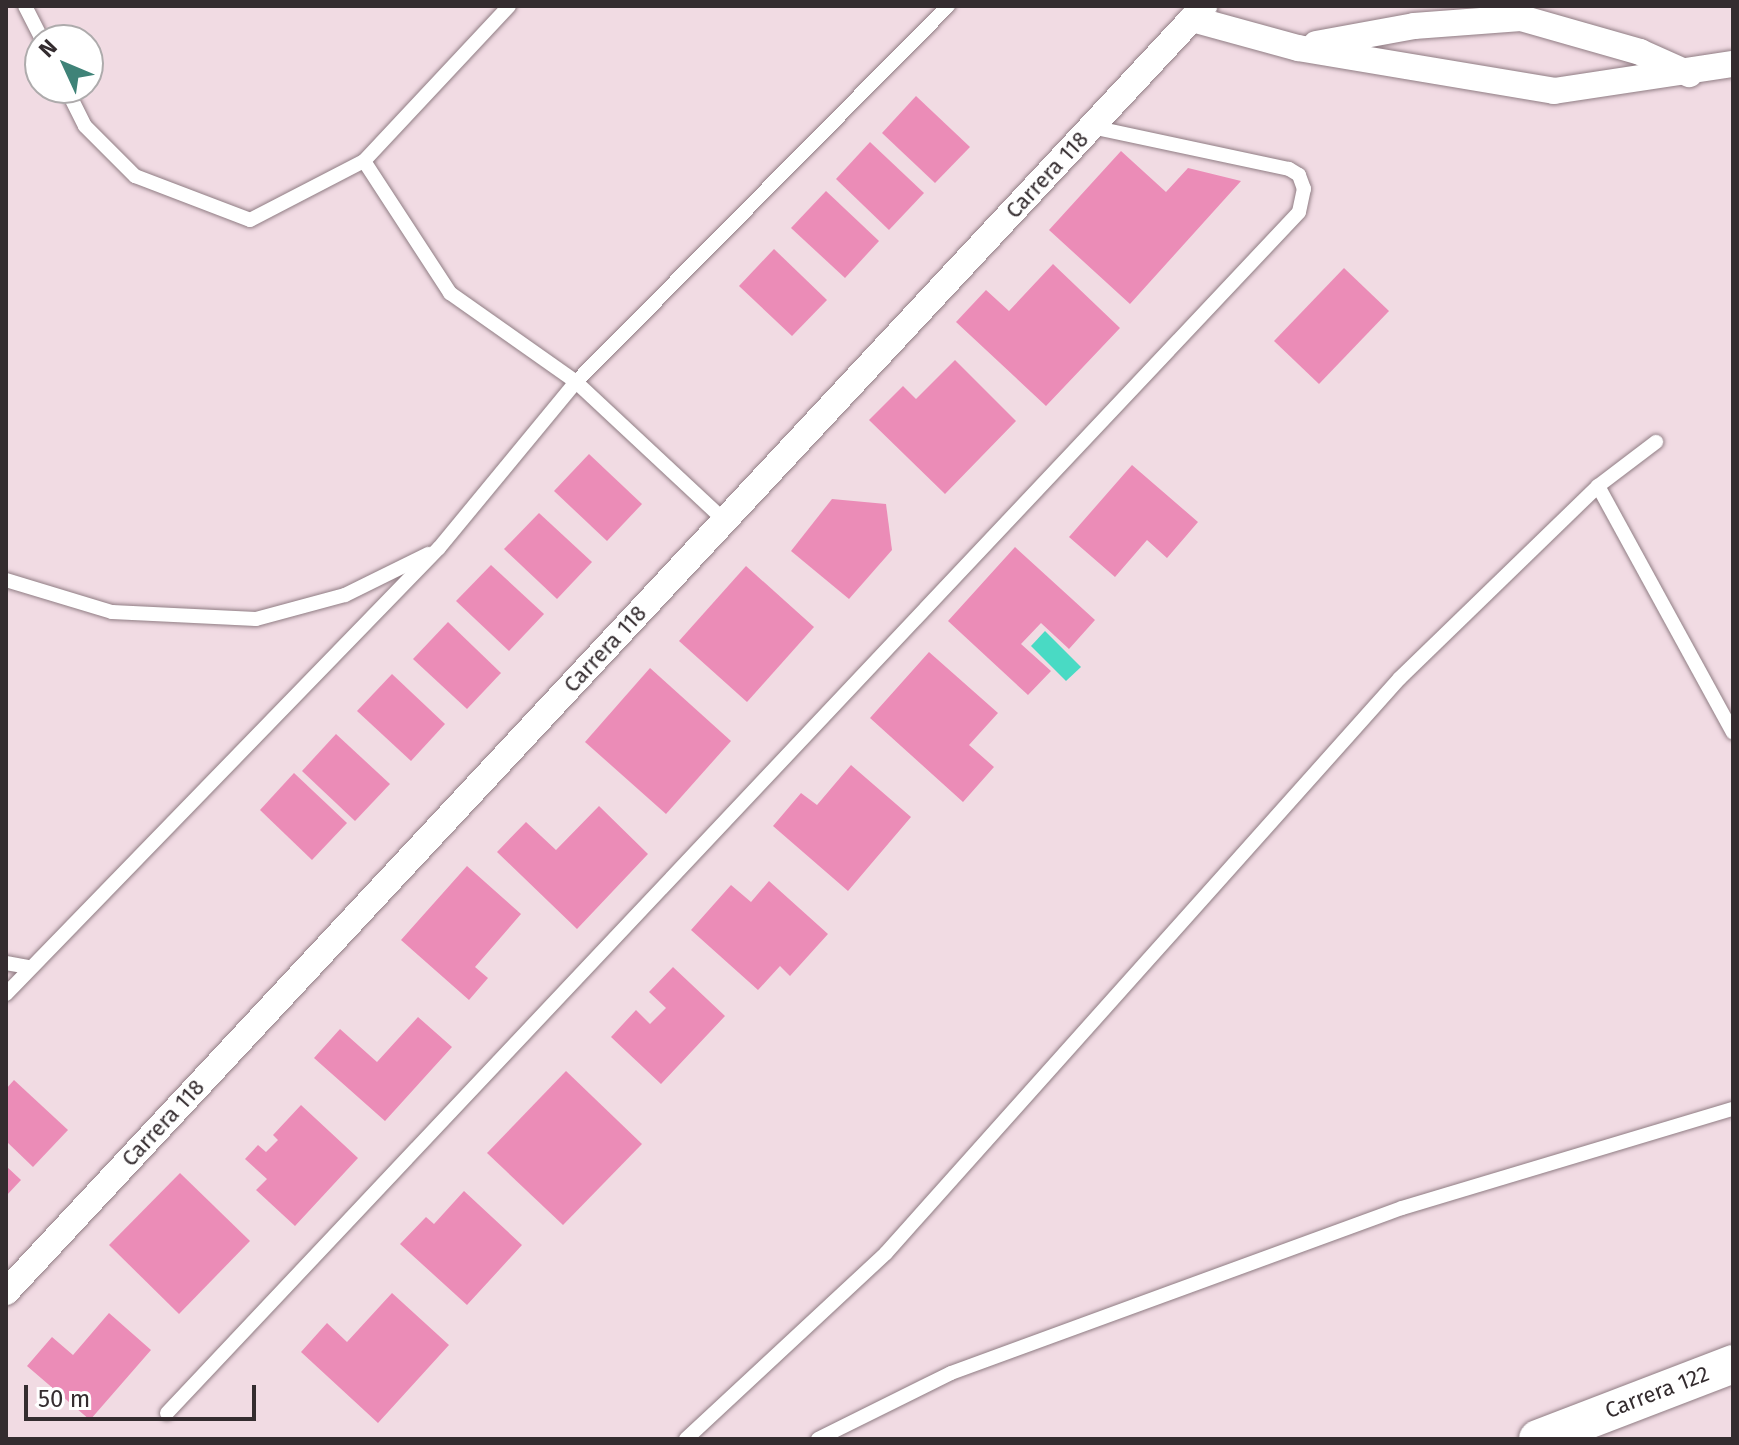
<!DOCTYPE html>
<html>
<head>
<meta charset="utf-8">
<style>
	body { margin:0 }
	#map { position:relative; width:1739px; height:1445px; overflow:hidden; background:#f1dbe3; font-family:"Fira Sans",sans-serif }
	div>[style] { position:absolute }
	.water>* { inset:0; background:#49dac4 }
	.building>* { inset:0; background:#eb8cb7 }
	.roads { filter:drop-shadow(0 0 2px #907d84) drop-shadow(0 0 2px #907d84) }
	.lane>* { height:14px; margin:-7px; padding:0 7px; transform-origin:7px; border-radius:7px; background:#fff }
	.street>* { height:26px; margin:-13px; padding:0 13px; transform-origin:13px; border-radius:13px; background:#fff }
	.secondary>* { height:38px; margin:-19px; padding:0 19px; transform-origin:19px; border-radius:19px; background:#fff }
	span { translate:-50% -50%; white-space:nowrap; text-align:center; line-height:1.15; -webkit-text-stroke:6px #fff; paint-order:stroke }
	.street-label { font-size:22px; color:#342c2f }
	.frame { position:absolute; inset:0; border:8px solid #342c2f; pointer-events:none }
	.north { position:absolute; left:24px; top:24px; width:80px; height:80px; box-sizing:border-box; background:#fff; border:2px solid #aeabac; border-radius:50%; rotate:314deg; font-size:22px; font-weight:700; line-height:32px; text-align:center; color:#342c2f }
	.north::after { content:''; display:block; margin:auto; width:28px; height:36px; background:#3f8378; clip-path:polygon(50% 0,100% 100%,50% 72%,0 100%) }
	.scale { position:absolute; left:24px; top:1385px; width:232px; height:36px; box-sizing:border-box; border:4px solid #342c2f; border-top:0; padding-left:10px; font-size:24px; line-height:28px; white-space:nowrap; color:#342c2f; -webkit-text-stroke:6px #fff; paint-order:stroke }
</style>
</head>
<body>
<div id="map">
	<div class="water">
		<div style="clip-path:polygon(1045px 631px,1081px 667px,1066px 681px,1031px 646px)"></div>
	</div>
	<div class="building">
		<div style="clip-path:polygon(916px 96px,970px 147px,935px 183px,882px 133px)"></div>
		<div style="clip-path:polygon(870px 142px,924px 193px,889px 230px,836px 179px)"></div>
		<div style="clip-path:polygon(1121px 151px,1166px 192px,1188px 168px,1241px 181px,1130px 304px,1049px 230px)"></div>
		<div style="clip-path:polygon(826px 191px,879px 241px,845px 278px,791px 228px)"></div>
		<div style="clip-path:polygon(774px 249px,827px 300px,792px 336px,739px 286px)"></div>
		<div style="clip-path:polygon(1053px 264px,1120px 328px,1046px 406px,956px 322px,986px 290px,1009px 311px)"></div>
		<div style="clip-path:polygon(1344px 268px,1389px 311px,1319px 384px,1274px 341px)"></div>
		<div style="clip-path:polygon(955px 360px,1016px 421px,945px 494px,869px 420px,903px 386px,916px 399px)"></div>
		<div style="clip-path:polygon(589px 454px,642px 504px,607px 541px,554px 491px)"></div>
		<div style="clip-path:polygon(1132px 465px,1198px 522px,1167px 558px,1147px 540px,1115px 577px,1069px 537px)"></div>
		<div style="clip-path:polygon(832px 499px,886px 504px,892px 550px,849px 599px,791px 551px)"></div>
		<div style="clip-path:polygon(539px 513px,592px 562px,557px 599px,504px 549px)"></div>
		<div style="clip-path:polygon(1015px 547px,1095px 620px,1069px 649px,1041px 623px,1021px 644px,1051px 671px,1028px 695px,948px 621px)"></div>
		<div style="clip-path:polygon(491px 565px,544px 614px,509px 651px,456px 601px)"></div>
		<div style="clip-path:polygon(746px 566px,814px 627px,747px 702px,679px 641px)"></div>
		<div style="clip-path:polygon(448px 622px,501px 673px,467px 709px,413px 659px)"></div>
		<div style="clip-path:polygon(929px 652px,998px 713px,969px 745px,994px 767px,963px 802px,870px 718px)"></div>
		<div style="clip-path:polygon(650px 668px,731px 741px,666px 814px,585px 742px)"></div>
		<div style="clip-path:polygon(392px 674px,445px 724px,411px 761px,357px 711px)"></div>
		<div style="clip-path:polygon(336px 734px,390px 784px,355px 821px,302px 771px)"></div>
		<div style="clip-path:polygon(851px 765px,911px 817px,848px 891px,773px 826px,801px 793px,817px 805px)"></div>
		<div style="clip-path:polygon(294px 773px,347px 823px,312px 860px,260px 810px)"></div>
		<div style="clip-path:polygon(599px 806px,648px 854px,577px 929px,497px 852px,526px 822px,556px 850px)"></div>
		<div style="clip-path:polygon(467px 866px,521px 914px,475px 967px,488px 978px,469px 1000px,401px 940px)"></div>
		<div style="clip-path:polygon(769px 881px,828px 934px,790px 976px,780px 966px,758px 990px,691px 930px,731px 885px,751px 902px)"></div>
		<div style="clip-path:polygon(673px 967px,725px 1016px,661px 1084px,611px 1037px,636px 1010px,650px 1024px,666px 1008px,649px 992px)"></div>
		<div style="clip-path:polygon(418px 1017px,452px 1047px,385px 1121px,314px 1058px,340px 1029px,377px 1062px)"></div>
		<div style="clip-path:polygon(566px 1071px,642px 1144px,563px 1225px,487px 1153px)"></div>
		<div style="clip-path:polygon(14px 1080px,68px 1130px,33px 1167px,6px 1141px,6px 1089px)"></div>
		<div style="clip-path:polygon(301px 1105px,358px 1158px,295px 1226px,256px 1190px,267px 1179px,245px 1159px,258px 1145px,266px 1152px,278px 1140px,273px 1135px)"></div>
		<div style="clip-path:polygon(6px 1166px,21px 1180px,6px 1196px)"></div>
		<div style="clip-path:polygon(180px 1173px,250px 1241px,179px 1314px,109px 1245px)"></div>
		<div style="clip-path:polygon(464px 1191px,522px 1245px,467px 1305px,400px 1244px,426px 1217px,434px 1224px)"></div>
		<div style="clip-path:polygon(392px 1293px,449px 1345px,378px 1423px,301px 1352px,327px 1323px,347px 1342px)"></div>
		<div style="clip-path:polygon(109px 1313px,151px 1350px,90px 1420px,27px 1366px,52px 1337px,73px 1355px)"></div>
	</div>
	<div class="roads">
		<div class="lane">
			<div style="left:25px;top:6px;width:38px;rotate:63deg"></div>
			<div style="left:66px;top:88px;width:42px;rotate:63.4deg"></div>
			<div style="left:85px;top:126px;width:71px;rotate:45deg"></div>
			<div style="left:135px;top:176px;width:123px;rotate:20.9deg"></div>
			<div style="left:250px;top:220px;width:128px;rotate:-27.4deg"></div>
			<div style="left:364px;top:161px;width:212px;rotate:-46.9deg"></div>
			<div style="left:364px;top:161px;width:158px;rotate:56.9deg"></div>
			<div style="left:450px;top:293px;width:154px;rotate:35.2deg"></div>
			<div style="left:576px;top:382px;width:204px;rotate:43deg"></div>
			<div style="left:1598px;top:486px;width:281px;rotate:61.3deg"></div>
			<div style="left:6px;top:580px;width:111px;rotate:16.8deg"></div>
			<div style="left:112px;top:612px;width:144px;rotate:2.8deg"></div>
			<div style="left:256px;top:619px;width:92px;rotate:-15.1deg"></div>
			<div style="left:345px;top:595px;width:93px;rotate:-26.3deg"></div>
			<div style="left:6px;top:963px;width:22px;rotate:10deg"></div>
			<div style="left:6px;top:994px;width:622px;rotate:-45.85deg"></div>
			<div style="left:439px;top:548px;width:215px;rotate:-50.5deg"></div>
			<div style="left:576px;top:382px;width:529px;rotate:-45.31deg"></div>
			<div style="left:167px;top:1413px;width:1650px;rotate:-46.69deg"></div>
			<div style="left:1299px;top:212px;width:24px;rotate:-78deg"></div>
			<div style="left:1304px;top:189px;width:15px;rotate:-110deg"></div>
			<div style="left:1299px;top:175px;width:12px;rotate:-149deg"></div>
			<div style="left:1289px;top:169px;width:201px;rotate:-168deg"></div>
			<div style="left:686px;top:1439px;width:273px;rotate:-42.9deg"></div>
			<div style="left:886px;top:1253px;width:771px;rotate:-48.21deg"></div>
			<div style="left:1400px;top:678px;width:276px;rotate:-44.1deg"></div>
			<div style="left:1598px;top:486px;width:73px;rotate:-37.2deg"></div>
			<div style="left:818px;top:1439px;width:148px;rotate:-26.4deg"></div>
			<div style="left:951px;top:1373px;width:480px;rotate:-20.1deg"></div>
			<div style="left:1402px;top:1208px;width:345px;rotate:-16.7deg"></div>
		</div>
		<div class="street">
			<div style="left:1192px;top:19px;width:110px;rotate:15.3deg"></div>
			<div style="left:1298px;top:48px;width:260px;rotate:9.5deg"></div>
			<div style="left:1554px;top:91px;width:181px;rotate:-8.6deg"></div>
			<div style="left:1316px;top:44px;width:100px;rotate:-10.4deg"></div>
			<div style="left:1414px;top:26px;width:107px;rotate:-4.3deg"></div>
			<div style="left:1521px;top:18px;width:124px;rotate:15.9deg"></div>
			<div style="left:1640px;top:52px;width:54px;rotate:24.2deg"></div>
			<div style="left:6px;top:1292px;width:1758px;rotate:-47.03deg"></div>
		</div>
		<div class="secondary">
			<div style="left:1538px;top:1439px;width:209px;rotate:-21deg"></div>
		</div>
	</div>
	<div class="street-label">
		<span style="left:1047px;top:175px;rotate:-47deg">Carrera 118</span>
		<span style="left:605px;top:649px;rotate:-47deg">Carrera 118</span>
		<span style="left:163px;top:1123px;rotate:-47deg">Carrera 118</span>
		<span style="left:1657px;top:1392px;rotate:-21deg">Carrera 122</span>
	</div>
	<div class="frame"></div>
	<div class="north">N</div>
	<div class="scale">50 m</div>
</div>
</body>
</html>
